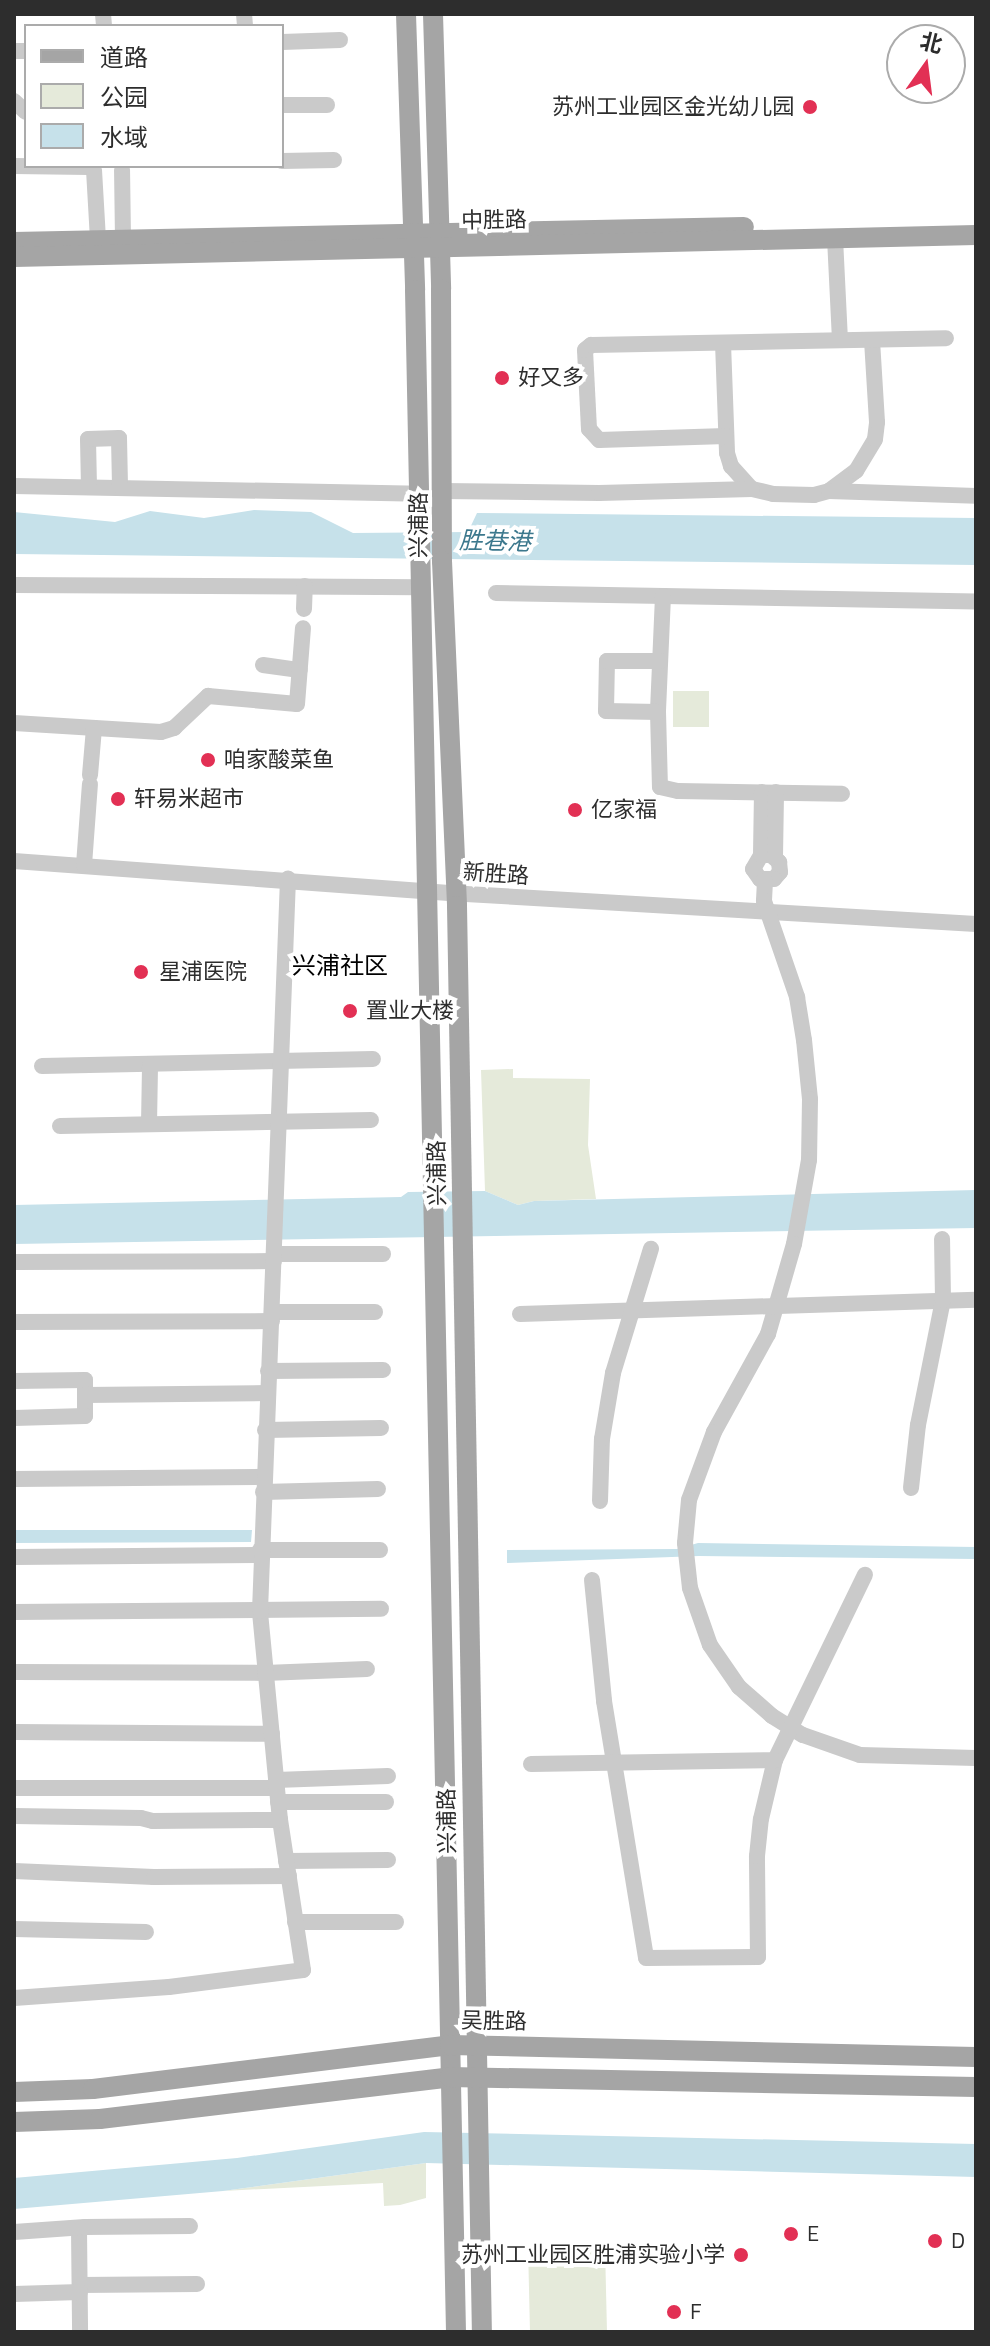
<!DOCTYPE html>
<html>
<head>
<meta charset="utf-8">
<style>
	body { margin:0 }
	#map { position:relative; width:990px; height:2346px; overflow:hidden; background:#fff; font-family:"Titillium Web","Noto Sans SC",sans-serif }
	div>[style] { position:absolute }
	.green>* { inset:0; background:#e5eada }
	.water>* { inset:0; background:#c6e1ea }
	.minor>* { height:16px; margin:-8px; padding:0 8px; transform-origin:8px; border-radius:8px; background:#cacaca }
	.major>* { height:20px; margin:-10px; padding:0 10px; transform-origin:10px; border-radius:10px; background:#a5a5a5 }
	.dots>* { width:22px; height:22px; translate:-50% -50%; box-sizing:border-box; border:4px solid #fff; border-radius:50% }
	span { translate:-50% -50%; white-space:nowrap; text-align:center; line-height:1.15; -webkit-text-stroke:8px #fff; paint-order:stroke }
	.poi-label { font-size:22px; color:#2d2d2d }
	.right { translate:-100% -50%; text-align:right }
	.left { translate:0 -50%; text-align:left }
	.street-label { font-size:22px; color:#2d2d2d }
	.water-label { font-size:24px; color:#3c788d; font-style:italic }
	.neighbourhood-label { font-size:24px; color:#000 }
	.frame { position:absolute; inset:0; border:16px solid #2d2d2d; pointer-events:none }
	.legend { position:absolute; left:24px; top:24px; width:260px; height:144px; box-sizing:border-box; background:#fff; border:2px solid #ababab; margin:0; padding:10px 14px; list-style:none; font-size:24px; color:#2d2d2d }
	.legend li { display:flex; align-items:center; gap:16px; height:40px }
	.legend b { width:40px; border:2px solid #ababab }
	.north { position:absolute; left:886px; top:24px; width:80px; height:80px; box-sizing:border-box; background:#fff; border:2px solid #ababab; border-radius:50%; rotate:14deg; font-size:22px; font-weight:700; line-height:32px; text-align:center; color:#2d2d2d }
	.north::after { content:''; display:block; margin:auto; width:28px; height:36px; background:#e23054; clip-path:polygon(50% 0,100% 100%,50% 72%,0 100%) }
</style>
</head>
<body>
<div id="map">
	<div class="green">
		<div style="clip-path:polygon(673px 691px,709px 691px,709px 727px,673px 727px)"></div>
		<div style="clip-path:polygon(513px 1069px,513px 1078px,590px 1079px,588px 1145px,596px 1199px,534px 1201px,518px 1205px,485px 1191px,481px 1070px)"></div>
		<div style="clip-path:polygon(426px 2163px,426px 2198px,400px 2205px,384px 2206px,383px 2183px,223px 2191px)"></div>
		<div style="clip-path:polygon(528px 2246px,605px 2247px,607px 2332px,530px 2332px)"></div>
	</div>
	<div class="water">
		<div style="clip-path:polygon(254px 510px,311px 512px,353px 533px,468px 532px,477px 513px,976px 518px,976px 565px,14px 554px,14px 512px,115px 522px,150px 511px,204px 518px)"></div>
		<div style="clip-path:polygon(976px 1190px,976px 1228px,14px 1244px,14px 1205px,401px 1197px,408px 1192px,485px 1191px,518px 1205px,534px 1201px)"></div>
		<div style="clip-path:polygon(14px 1530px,252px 1530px,251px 1542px,14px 1543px)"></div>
		<div style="clip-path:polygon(698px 1543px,976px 1547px,976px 1559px,699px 1556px,507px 1563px,507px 1550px,677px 1549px)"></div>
		<div style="clip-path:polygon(424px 2132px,976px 2144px,976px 2177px,426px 2163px,223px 2191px,14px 2209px,14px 2178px,237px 2158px)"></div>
	</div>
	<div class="minor">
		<div style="left:103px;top:14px;width:12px;rotate:85deg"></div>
		<div style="left:244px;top:14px;width:12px;rotate:85deg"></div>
		<div style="left:282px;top:42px;width:58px;rotate:-2deg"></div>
		<div style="left:14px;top:51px;width:12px"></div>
		<div style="left:14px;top:101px;width:16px;rotate:43deg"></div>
		<div style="left:282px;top:105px;width:45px"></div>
		<div style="left:282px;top:161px;width:52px;rotate:-1.1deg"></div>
		<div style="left:14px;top:166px;width:75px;rotate:0.8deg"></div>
		<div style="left:94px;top:170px;width:70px;rotate:86.7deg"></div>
		<div style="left:98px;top:240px;width:19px;rotate:47deg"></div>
		<div style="left:111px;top:254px;width:19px;rotate:-51deg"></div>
		<div style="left:123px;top:239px;width:69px;rotate:-90.8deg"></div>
		<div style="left:835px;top:238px;width:102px;rotate:87.2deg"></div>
		<div style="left:723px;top:343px;width:110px;rotate:87.9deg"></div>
		<div style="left:727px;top:453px;width:14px;rotate:73deg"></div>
		<div style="left:731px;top:466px;width:31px;rotate:48deg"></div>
		<div style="left:752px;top:489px;width:22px;rotate:13deg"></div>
		<div style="left:773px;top:494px;width:41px;rotate:1.4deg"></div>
		<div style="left:814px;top:495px;width:16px;rotate:-15deg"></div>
		<div style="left:829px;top:491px;width:34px;rotate:-37deg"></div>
		<div style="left:856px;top:471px;width:37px;rotate:-59deg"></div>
		<div style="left:875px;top:439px;width:17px;rotate:-83deg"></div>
		<div style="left:877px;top:422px;width:82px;rotate:-93.5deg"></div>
		<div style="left:726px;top:436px;width:127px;rotate:178.2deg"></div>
		<div style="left:599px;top:440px;width:15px;rotate:-132deg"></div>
		<div style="left:589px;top:429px;width:79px;rotate:-92.9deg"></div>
		<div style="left:585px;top:350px;width:8px;rotate:-40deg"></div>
		<div style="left:591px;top:345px;width:355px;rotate:-1.1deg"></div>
		<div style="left:14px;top:486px;width:405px;rotate:1.1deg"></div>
		<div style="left:89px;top:487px;width:48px;rotate:-91.2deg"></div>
		<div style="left:88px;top:439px;width:31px;rotate:-2deg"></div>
		<div style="left:119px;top:438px;width:48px;rotate:88.8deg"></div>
		<div style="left:442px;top:491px;width:157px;rotate:0.7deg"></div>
		<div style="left:599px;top:493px;width:153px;rotate:-1.5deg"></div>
		<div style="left:829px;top:491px;width:147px;rotate:1.9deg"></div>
		<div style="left:14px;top:585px;width:406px;rotate:0.3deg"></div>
		<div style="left:496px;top:593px;width:480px;rotate:1deg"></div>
		<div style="left:663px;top:596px;width:116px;rotate:92.5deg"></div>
		<div style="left:658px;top:712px;width:75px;rotate:88.5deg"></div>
		<div style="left:660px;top:787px;width:18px;rotate:13deg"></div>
		<div style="left:678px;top:791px;width:164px;rotate:1deg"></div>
		<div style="left:304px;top:609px;width:23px;rotate:-88deg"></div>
		<div style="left:263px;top:665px;width:37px;rotate:8deg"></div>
		<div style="left:658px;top:712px;width:52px;rotate:-178.9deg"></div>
		<div style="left:606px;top:711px;width:50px;rotate:-88.9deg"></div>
		<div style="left:607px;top:661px;width:53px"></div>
		<div style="left:14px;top:723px;width:147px;rotate:3.5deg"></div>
		<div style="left:161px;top:732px;width:14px;rotate:-17deg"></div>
		<div style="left:174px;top:728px;width:47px;rotate:-43.3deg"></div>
		<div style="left:208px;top:696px;width:89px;rotate:5.1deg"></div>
		<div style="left:297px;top:704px;width:76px;rotate:-85.5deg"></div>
		<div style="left:90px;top:775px;width:47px;rotate:-85.1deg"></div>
		<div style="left:761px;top:855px;width:10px"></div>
		<div style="left:771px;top:855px;width:11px;rotate:41deg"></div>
		<div style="left:779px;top:862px;width:10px;rotate:84deg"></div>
		<div style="left:780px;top:872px;width:9px;rotate:131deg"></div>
		<div style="left:774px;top:879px;width:14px;rotate:180deg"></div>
		<div style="left:760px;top:879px;width:12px;rotate:-125deg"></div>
		<div style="left:753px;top:869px;width:16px;rotate:-60deg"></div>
		<div style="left:761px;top:855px;width:63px;rotate:-89.1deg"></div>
		<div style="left:775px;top:857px;width:65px;rotate:-89.1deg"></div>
		<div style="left:14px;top:861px;width:453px;rotate:4.2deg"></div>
		<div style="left:466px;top:894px;width:511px;rotate:3.37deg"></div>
		<div style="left:84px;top:865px;width:81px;rotate:-85.8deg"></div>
		<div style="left:765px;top:881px;width:20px;rotate:93deg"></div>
		<div style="left:764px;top:901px;width:102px;rotate:71deg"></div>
		<div style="left:797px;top:997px;width:44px;rotate:80.8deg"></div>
		<div style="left:804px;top:1040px;width:59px;rotate:84.2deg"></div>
		<div style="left:810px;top:1099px;width:61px;rotate:90.9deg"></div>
		<div style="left:809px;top:1160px;width:85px;rotate:100.1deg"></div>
		<div style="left:794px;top:1244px;width:94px;rotate:106.1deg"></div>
		<div style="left:768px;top:1334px;width:112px;rotate:118.9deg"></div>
		<div style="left:714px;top:1432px;width:72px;rotate:110.2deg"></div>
		<div style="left:689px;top:1500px;width:43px;rotate:95.3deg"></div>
		<div style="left:685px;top:1543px;width:45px;rotate:83.7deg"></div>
		<div style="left:690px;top:1588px;width:60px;rotate:70.7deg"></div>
		<div style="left:710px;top:1645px;width:51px;rotate:55.4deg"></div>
		<div style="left:739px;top:1687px;width:44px;rotate:41.3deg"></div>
		<div style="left:772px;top:1716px;width:36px;rotate:32deg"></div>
		<div style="left:803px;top:1735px;width:60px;rotate:19.3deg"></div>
		<div style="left:860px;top:1755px;width:116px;rotate:1.5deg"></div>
		<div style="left:42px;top:1066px;width:331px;rotate:-1.2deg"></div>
		<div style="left:149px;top:1124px;width:60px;rotate:-89deg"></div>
		<div style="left:60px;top:1126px;width:311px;rotate:-1.1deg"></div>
		<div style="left:274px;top:1254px;width:109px"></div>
		<div style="left:14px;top:1262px;width:260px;rotate:-0.2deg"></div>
		<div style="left:273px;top:1312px;width:102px"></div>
		<div style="left:520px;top:1314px;width:456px;rotate:-1.8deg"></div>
		<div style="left:14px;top:1322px;width:258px;rotate:-0.2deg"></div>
		<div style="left:268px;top:1371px;width:115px;rotate:-0.5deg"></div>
		<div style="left:14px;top:1381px;width:71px;rotate:-0.8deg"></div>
		<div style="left:85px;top:1380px;width:36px;rotate:90deg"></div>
		<div style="left:85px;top:1416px;width:71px;rotate:178.4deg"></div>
		<div style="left:85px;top:1395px;width:182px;rotate:-0.6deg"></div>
		<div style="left:265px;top:1430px;width:116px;rotate:-1deg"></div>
		<div style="left:14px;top:1479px;width:250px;rotate:-0.5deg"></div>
		<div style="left:911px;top:1488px;width:63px;rotate:-83.7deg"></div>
		<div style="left:918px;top:1425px;width:127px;rotate:-78.7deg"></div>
		<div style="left:943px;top:1300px;width:61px;rotate:-90.9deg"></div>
		<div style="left:263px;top:1492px;width:115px;rotate:-1.5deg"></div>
		<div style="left:600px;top:1501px;width:62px;rotate:-88.2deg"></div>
		<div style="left:602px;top:1439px;width:67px;rotate:-80.5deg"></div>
		<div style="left:613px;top:1373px;width:130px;rotate:-73deg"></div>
		<div style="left:260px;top:1550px;width:120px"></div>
		<div style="left:14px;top:1557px;width:246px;rotate:-0.5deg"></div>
		<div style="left:592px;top:1580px;width:122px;rotate:84.3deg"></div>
		<div style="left:604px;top:1701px;width:260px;rotate:80.7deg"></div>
		<div style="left:646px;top:1958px;width:112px;rotate:-0.5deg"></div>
		<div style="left:758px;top:1957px;width:101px;rotate:-90.6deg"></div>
		<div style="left:757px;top:1856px;width:37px;rotate:-84deg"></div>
		<div style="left:761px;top:1819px;width:61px;rotate:-76.7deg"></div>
		<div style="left:775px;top:1760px;width:206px;rotate:-64.1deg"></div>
		<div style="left:14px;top:1612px;width:367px;rotate:-0.5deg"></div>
		<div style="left:14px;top:1672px;width:251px;rotate:0.2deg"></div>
		<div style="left:265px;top:1673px;width:102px;rotate:-2.2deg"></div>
		<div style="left:14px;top:1732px;width:258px;rotate:0.4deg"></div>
		<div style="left:531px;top:1764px;width:244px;rotate:-0.9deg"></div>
		<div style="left:276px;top:1780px;width:112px;rotate:-2deg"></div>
		<div style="left:14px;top:1788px;width:263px"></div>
		<div style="left:278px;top:1802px;width:108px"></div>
		<div style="left:14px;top:1816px;width:127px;rotate:0.9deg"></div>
		<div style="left:141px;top:1818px;width:12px;rotate:14deg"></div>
		<div style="left:153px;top:1821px;width:127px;rotate:-0.5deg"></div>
		<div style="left:286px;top:1861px;width:102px;rotate:-0.6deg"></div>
		<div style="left:14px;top:1871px;width:140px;rotate:2.5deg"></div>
		<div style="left:154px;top:1877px;width:135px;rotate:-0.4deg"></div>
		<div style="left:295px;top:1922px;width:101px"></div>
		<div style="left:14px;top:1929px;width:132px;rotate:1.3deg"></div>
		<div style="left:14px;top:1998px;width:155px;rotate:-4.1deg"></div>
		<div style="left:169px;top:1987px;width:135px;rotate:-7.2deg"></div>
		<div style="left:303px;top:1970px;width:152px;rotate:-98.7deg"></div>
		<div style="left:280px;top:1820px;width:210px;rotate:-95.5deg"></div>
		<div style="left:260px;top:1611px;width:733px;rotate:-87.81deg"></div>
		<div style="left:79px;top:2229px;width:103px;rotate:89.4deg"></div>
		<div style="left:14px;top:2232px;width:71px;rotate:-4deg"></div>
		<div style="left:85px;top:2227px;width:105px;rotate:-0.5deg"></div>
		<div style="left:80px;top:2285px;width:117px;rotate:-0.5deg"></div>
		<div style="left:14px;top:2294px;width:66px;rotate:-1.7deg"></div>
	</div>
	<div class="major">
		<div style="left:406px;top:14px;width:276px;rotate:88.1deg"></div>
		<div style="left:415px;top:290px;width:2042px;rotate:88.85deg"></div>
		<div style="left:433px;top:14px;width:275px;rotate:88.3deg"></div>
		<div style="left:441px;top:289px;width:272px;rotate:89.8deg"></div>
		<div style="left:442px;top:561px;width:345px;rotate:87.5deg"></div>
		<div style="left:457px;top:906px;width:1426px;rotate:89deg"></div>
		<div style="left:14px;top:242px;width:730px;rotate:-1.18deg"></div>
		<div style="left:14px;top:257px;width:962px;rotate:-1.31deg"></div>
		<div style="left:14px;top:2092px;width:79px;rotate:-2.2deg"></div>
		<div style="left:93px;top:2089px;width:360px;rotate:-7deg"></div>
		<div style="left:450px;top:2045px;width:526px;rotate:1.31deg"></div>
		<div style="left:14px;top:2122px;width:86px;rotate:-2deg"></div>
		<div style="left:100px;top:2119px;width:353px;rotate:-6.8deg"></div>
		<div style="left:450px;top:2077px;width:526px;rotate:1.09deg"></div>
	</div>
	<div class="dots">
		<div style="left:810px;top:107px;background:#e23054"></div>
		<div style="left:502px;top:378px;background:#e23054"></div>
		<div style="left:208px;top:760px;background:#e23054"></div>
		<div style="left:118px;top:799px;background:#e23054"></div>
		<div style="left:575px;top:810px;background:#e23054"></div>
		<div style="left:141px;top:972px;background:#e23054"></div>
		<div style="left:350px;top:1011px;background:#e23054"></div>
		<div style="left:791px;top:2234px;background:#e23054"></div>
		<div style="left:935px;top:2241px;background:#e23054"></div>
		<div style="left:741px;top:2255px;background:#e23054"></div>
		<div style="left:674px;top:2312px;background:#e23054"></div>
	</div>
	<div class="poi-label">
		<span class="right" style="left:794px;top:107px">苏州工业园区金光幼儿园</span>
		<span class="left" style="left:518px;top:378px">好又多</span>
		<span class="left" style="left:224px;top:760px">咱家酸菜鱼</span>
		<span class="left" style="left:134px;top:799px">轩易米超市</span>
		<span class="left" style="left:591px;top:810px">亿家福</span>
		<span class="left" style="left:159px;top:972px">星浦医院</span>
		<span class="left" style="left:366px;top:1011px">置业大楼</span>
		<span class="left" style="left:807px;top:2234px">E</span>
		<span class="left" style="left:951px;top:2241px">D</span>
		<span class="right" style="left:725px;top:2255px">苏州工业园区胜浦实验小学</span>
		<span class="left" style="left:690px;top:2312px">F</span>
	</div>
	<div class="street-label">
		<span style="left:494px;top:220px;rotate:-1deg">中胜路</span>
		<span style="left:419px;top:525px;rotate:-90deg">兴浦路</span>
		<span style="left:496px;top:874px;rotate:4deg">新胜路</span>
		<span style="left:437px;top:1173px;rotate:-91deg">兴浦路</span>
		<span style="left:447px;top:1821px;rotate:-91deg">兴浦路</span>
		<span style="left:494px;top:2021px;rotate:1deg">吴胜路</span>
	</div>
	<div class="water-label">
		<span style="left:495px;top:541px;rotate:1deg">胜巷港</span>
	</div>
	<div class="neighbourhood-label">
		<span style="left:340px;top:966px">兴浦社区</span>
	</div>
	<div class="frame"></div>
	<ul class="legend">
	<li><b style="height:10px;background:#a5a5a5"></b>道路</li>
	<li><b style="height:22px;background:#e5eada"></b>公园</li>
	<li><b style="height:22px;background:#c6e1ea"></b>水域</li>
	</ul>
	<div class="north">北</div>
</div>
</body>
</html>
